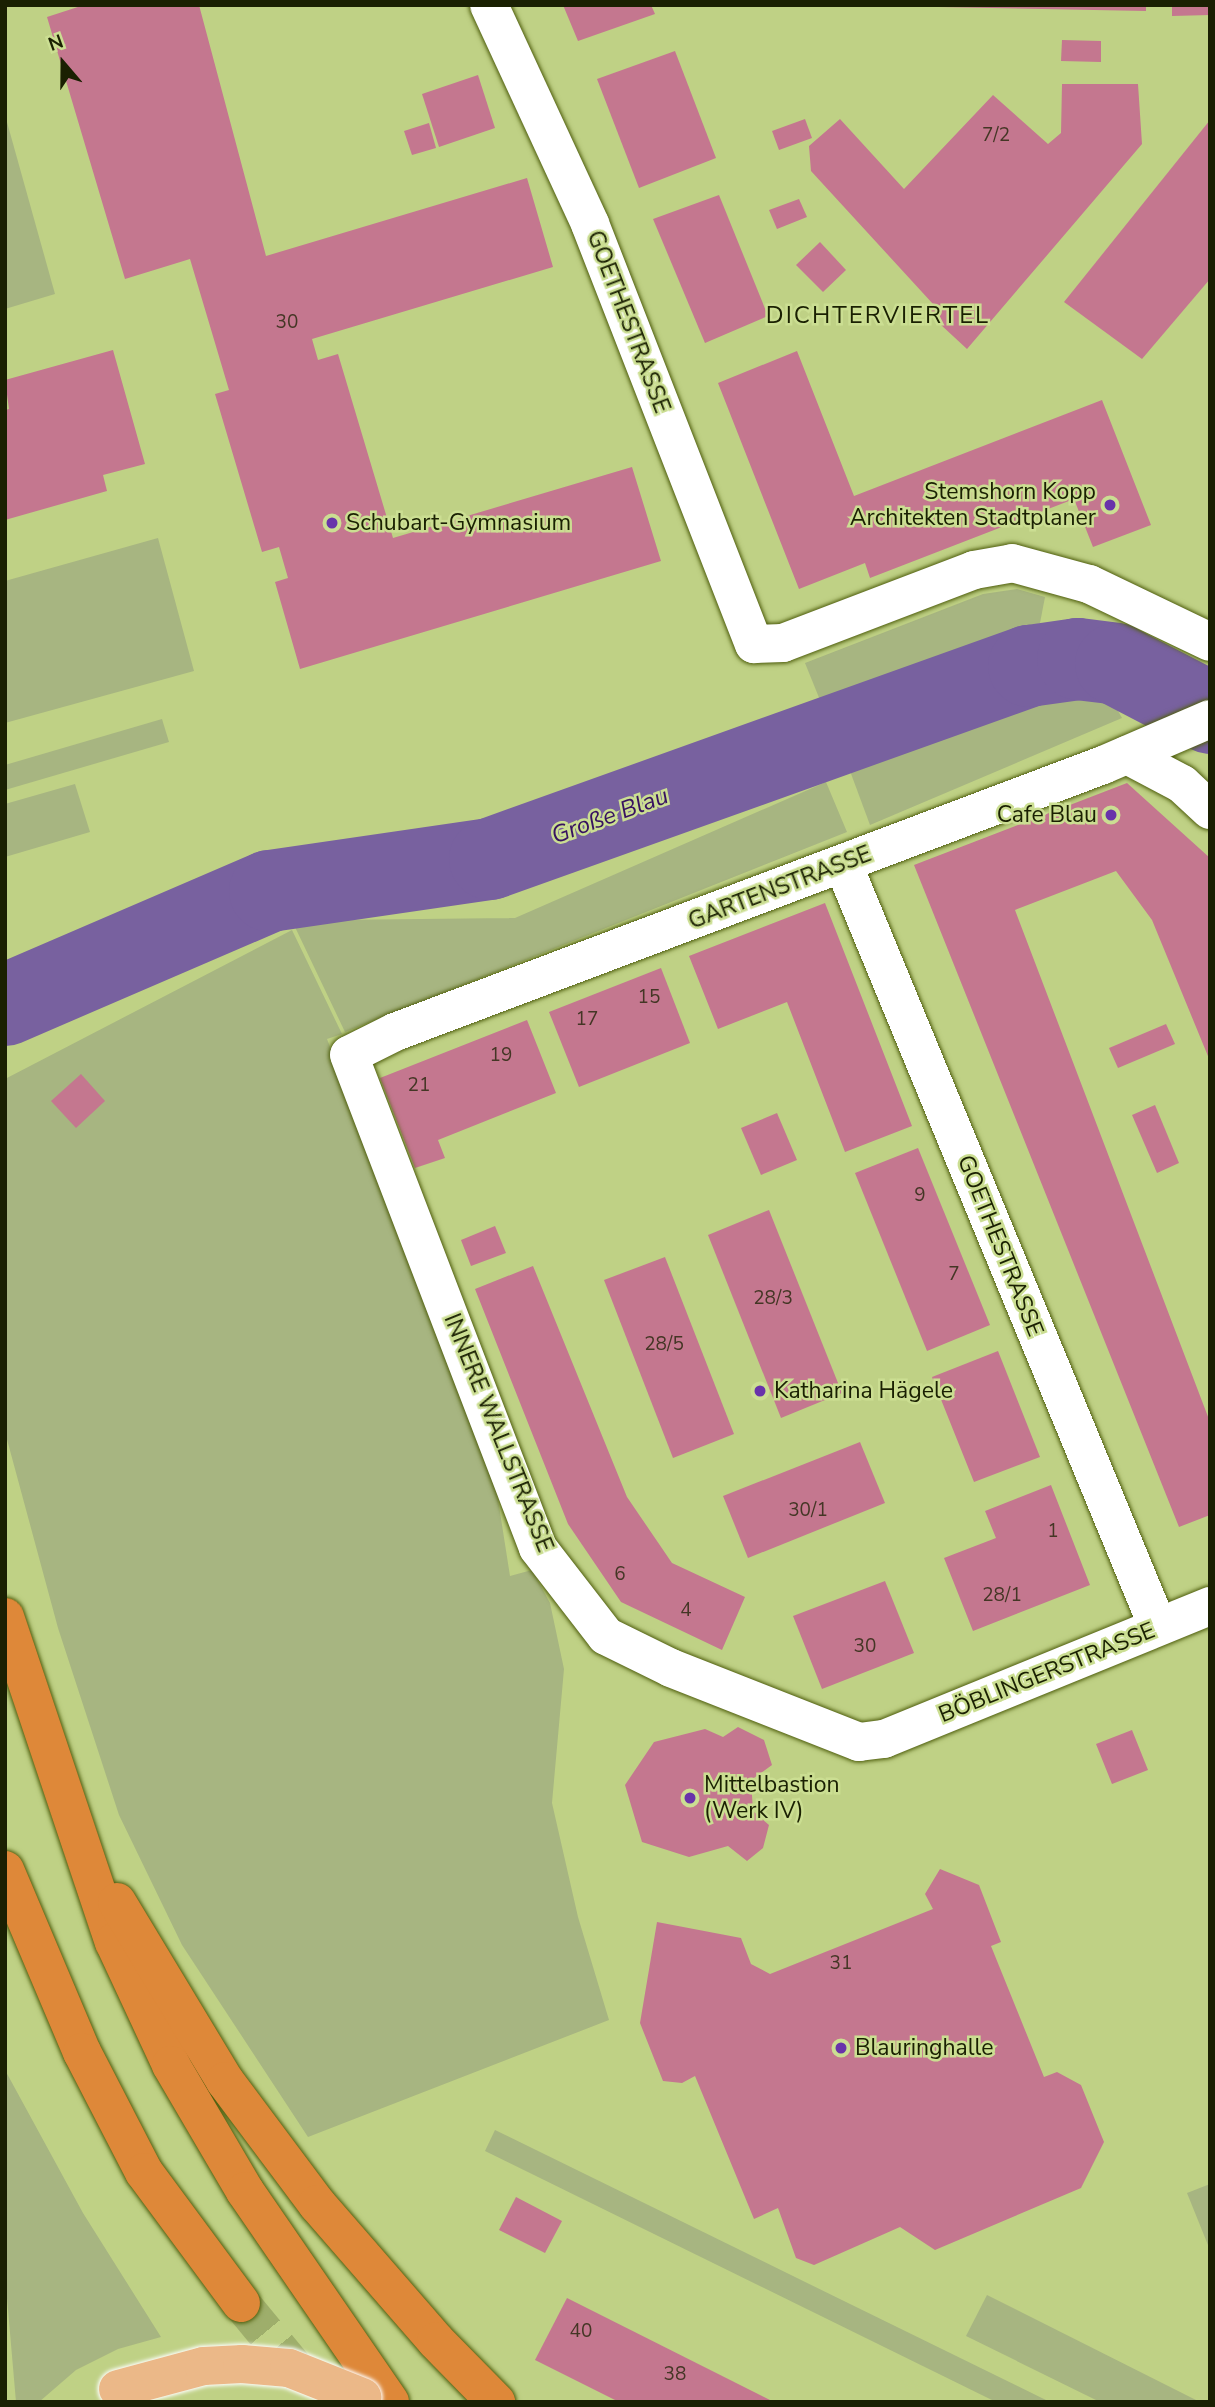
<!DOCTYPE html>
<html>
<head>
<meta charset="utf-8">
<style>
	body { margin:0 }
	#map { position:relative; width:1215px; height:2407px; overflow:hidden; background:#bfd185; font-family:"Nunito Sans",sans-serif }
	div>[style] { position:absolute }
	.green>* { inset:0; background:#a7b581 }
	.river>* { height:82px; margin:-41px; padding:0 41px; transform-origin:41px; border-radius:41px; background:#78619f }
	.building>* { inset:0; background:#c4778f }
	.highway-tunnel>* { height:38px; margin-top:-19px; transform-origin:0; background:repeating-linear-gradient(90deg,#9eae6b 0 38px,transparent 0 57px) }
	.roads { filter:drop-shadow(0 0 2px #4f5e0d) drop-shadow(0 0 2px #4f5e0d) }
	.street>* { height:38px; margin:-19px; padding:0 19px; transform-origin:19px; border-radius:19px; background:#fff }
	.highway>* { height:38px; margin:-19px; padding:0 19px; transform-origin:19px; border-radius:19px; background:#de8839 }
	.bridges { filter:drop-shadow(0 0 2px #fff) drop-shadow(0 0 2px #fff) }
	.primary-bridge>* { height:38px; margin:-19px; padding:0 19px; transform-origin:19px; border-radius:19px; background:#ebb888 }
	.dots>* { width:19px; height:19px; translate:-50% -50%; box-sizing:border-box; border:4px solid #cbde92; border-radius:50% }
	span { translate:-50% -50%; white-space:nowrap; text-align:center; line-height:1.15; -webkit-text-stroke:5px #cbde92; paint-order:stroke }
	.number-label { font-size:19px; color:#443625 }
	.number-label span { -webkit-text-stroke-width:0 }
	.street-label { font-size:23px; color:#1a2002 }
	.poi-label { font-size:23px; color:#1a2002 }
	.right { translate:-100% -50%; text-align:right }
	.left { translate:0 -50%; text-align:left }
	.neighbourhood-label { font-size:24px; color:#1a2002; letter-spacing:2px }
	.water-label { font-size:24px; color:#371260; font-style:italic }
	.frame { position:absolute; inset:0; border:7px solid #1a2002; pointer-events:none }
	.north { position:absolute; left:28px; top:28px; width:70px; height:70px; -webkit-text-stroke:5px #cbde92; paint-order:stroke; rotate:340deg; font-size:19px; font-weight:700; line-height:28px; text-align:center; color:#1a2002 }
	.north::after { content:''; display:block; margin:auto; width:24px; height:32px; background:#1a2002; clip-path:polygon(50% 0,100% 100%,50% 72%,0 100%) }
</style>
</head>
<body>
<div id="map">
	<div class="green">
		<div style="clip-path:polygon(5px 115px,55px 294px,5px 309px)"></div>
		<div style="clip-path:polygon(158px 538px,194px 671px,5px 723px,5px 581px)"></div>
		<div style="clip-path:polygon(1017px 589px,1045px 597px,1040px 623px,822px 705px,805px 663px,983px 594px)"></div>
		<div style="clip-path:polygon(1066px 693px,1108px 693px,1122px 718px,870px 825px,850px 771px,967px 720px)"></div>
		<div style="clip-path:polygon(162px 719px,169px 742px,5px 790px,5px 765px)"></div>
		<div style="clip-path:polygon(826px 782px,847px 832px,345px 1032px,295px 927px,331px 920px,515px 918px)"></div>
		<div style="clip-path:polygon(75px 784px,90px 832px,5px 857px,5px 804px)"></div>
		<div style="clip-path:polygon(292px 930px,342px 1034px,327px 1039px,494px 1474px,510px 1576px,532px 1570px,550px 1603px,564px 1669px,552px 1803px,578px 1917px,609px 2020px,308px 2137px,182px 1945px,119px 1815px,58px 1628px,5px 1432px,5px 1079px)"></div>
		<div style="clip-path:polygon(5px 2070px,83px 2213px,161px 2337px,118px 2349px,76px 2370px,39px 2402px,16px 2402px,5px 2275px)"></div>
		<div style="clip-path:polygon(495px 2130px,1050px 2402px,996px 2402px,485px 2151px)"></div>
		<div style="clip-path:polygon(1210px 2184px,1210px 2250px,1187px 2193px)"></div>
		<div style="clip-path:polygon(987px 2295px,1200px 2402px,1100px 2402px,966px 2336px)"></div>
	</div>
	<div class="river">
		<div style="left:5px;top:1005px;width:288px;rotate:-23.3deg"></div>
		<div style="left:270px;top:891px;width:222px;rotate:-8.3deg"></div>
		<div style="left:490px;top:859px;width:573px;rotate:-19.7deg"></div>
		<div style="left:1029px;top:666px;width:49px;rotate:-8.1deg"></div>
		<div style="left:1078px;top:659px;width:38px;rotate:7deg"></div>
		<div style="left:1116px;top:664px;width:106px;rotate:27.5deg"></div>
	</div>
	<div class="building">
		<div style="clip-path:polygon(84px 5px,199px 5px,266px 256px,527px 178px,553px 267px,312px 339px,318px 360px,338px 354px,393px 538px,632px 467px,661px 561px,300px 669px,275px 582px,288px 578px,279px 547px,262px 552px,215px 394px,229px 390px,190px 259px,125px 279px,47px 17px)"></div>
		<div style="clip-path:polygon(563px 5px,651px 5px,655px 14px,578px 41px)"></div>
		<div style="clip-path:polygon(833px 5px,1146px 5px,1146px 11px)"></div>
		<div style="clip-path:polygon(1172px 5px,1210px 5px,1210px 15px,1172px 16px)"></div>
		<div style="clip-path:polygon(1062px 40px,1101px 41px,1101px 62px,1061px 61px)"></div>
		<div style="clip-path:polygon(675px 51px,716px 158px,639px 188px,597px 79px)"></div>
		<div style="clip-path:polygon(478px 75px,495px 128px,439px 147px,422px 94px)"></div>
		<div style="clip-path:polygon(1062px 84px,1138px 84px,1142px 144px,967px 349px,927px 312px,933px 304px,811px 171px,809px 146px,840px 119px,904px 189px,993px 95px,1048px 144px,1061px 133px)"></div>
		<div style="clip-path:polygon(805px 119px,812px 138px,779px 150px,772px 131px)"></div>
		<div style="clip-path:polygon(1210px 120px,1210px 279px,1142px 359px,1064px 302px)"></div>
		<div style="clip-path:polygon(429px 123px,436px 148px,412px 155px,404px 131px)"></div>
		<div style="clip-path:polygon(719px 195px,768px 316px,705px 343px,653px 219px)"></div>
		<div style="clip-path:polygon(799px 199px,807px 217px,777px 229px,769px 210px)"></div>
		<div style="clip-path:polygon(820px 242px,846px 270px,823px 292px,796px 265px)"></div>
		<div style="clip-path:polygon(113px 350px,145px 464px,103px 475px,107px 491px,5px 520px,5px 410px,9px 409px,5px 380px)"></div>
		<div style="clip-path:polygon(797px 351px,854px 496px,1102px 400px,1151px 525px,1093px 547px,1074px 499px,870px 578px,865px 563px,799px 589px,718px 383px)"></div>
		<div style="clip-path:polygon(1127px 783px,1210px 858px,1210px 1061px,1152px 920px,1116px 871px,1015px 910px,1210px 1422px,1210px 1515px,1179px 1527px,914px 865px)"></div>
		<div style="clip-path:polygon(825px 903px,912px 1126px,845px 1152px,787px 1002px,718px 1029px,689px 956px)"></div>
		<div style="clip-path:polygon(661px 968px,690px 1043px,579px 1087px,549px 1012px)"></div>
		<div style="clip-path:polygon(527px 1020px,556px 1093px,438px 1140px,445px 1158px,415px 1168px,380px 1078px)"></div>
		<div style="clip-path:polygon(1166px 1024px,1175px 1044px,1118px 1068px,1109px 1048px)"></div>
		<div style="clip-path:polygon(81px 1074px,105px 1101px,76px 1128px,51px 1101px)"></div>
		<div style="clip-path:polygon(1155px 1105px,1179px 1163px,1157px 1173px,1132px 1115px)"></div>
		<div style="clip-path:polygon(777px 1113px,797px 1160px,761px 1175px,741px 1128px)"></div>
		<div style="clip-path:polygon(918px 1148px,990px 1325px,927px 1351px,855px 1173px)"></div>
		<div style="clip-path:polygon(769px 1210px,842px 1393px,781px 1418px,708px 1235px)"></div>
		<div style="clip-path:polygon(495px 1226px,506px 1253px,471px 1266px,461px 1240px)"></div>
		<div style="clip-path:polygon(665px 1257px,734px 1434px,673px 1458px,604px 1280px)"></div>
		<div style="clip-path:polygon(533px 1266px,627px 1497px,672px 1563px,745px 1597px,722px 1650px,621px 1602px,568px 1524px,475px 1289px)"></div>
		<div style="clip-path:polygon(998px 1351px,1040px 1457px,974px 1482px,932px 1377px)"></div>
		<div style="clip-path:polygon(860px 1442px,885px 1503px,748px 1558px,723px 1496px)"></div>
		<div style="clip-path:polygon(1051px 1485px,1090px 1585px,973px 1631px,944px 1558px,996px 1538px,985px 1511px)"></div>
		<div style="clip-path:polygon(885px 1581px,914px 1653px,822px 1689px,793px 1616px)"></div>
		<div style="clip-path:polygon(738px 1727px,764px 1740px,772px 1765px,751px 1780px,753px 1811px,769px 1825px,763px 1848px,747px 1861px,728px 1846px,689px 1857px,642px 1842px,625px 1785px,654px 1742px,705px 1729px,723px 1737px)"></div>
		<div style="clip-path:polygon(1132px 1730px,1148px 1770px,1112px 1784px,1096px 1744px)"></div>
		<div style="clip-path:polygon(940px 1869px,979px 1885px,1001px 1942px,991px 1946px,1044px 2077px,1057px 2072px,1081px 2085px,1104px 2142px,1081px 2188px,935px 2250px,900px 2227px,814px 2265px,796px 2258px,778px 2208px,754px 2219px,695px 2076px,682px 2083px,663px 2081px,640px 2023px,657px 1922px,741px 1938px,751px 1964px,770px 1974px,933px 1909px,925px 1894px)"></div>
		<div style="clip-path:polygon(516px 2197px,562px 2221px,545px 2253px,499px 2230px)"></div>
		<div style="clip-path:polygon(567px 2298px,774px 2402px,619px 2402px,535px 2360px)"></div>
	</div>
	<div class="highway-tunnel">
		<div style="left:241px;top:2303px;width:110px;rotate:50.5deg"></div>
	</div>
	<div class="roads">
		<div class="street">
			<div style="left:489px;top:5px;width:241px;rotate:65.2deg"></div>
			<div style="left:590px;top:224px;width:451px;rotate:68.7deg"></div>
			<div style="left:754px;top:644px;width:29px;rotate:-2deg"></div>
			<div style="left:783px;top:643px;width:204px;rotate:-20.9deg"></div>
			<div style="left:974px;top:570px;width:39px;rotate:-10deg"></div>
			<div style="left:1012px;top:563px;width:80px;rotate:15.3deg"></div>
			<div style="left:1089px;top:584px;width:134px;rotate:25.6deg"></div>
			<div style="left:1210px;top:719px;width:116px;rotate:156.7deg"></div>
			<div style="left:1103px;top:765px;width:757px;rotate:159.34deg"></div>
			<div style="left:395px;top:1032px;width:51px;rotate:153.4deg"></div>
			<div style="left:349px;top:1055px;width:528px;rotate:69.02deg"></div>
			<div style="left:538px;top:1548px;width:111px;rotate:52.3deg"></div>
			<div style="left:606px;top:1636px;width:72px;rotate:26.2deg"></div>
			<div style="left:671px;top:1668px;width:202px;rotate:21.5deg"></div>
			<div style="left:859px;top:1742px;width:25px;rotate:-7deg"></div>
			<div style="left:884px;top:1739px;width:352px;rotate:-22.2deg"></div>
			<div style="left:1127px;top:755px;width:62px;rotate:27.8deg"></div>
			<div style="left:1182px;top:784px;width:38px;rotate:43deg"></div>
			<div style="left:843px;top:864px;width:825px;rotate:67.57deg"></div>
		</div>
		<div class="highway">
			<div style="left:5px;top:1617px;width:343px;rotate:71.5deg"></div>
			<div style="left:114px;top:1942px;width:136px;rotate:65.1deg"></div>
			<div style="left:171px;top:2065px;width:146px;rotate:59.6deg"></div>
			<div style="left:245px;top:2191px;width:256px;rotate:55.5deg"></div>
			<div style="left:5px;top:1870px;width:198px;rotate:67.1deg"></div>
			<div style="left:82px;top:2052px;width:135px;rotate:62.7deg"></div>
			<div style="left:144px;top:2172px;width:163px;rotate:53.5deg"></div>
			<div style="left:117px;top:1902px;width:209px;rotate:58.9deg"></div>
			<div style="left:225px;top:2081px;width:154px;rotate:53.2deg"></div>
			<div style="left:317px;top:2204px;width:181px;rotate:49deg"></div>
			<div style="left:436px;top:2341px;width:86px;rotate:45.5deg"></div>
		</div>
	</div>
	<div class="bridges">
		<div class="primary-bridge">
			<div style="left:118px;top:2389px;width:89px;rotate:-15deg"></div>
			<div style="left:204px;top:2366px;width:38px;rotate:-3deg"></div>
			<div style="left:242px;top:2364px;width:47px;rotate:4.9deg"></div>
			<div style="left:289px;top:2368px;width:79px;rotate:21.7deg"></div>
		</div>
	</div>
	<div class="dots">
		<div style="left:1110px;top:505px;background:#6833aa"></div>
		<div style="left:332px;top:523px;background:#6833aa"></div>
		<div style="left:1111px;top:815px;background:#6833aa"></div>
		<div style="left:760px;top:1391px;background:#6833aa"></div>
		<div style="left:690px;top:1798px;background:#6833aa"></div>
		<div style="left:841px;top:2048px;background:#6833aa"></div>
	</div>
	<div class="number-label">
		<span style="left:996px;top:136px">7/2</span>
		<span style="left:287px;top:323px">30</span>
		<span style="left:649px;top:998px">15</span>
		<span style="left:587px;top:1020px">17</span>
		<span style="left:501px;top:1056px">19</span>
		<span style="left:419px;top:1086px">21</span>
		<span style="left:920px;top:1196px">9</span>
		<span style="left:954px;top:1275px">7</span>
		<span style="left:773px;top:1299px">28/3</span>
		<span style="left:664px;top:1345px">28/5</span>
		<span style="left:808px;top:1511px">30/1</span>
		<span style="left:1053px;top:1532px">1</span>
		<span style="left:620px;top:1575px">6</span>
		<span style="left:1002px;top:1596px">28/1</span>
		<span style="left:686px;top:1611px">4</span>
		<span style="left:865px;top:1647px">30</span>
		<span style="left:841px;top:1964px">31</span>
		<span style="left:581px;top:2332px">40</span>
		<span style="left:675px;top:2375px">38</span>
	</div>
	<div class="street-label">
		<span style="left:628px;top:322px;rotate:69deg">GOETHESTRASSE</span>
		<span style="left:780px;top:888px;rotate:-21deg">GARTENSTRASSE</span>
		<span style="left:1000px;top:1246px;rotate:68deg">GOETHESTRASSE</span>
		<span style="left:498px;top:1433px;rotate:68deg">INNERE WALLSTRASSE</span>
		<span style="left:1047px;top:1673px;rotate:-22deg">BÖBLINGERSTRASSE</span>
	</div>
	<div class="poi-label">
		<span class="right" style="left:1096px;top:505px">Stemshorn Kopp<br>Architekten Stadtplaner</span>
		<span class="left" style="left:346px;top:523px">Schubart-Gymnasium</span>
		<span class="right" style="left:1097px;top:815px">Cafe Blau</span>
		<span class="left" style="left:774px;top:1391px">Katharina Hägele</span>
		<span class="left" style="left:704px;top:1798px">Mittelbastion<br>(Werk IV)</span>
		<span class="left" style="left:855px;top:2048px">Blauringhalle</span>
	</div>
	<div class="neighbourhood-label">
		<span style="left:878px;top:316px">DICHTERVIERTEL</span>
	</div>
	<div class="water-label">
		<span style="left:610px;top:816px;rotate:-20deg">Große Blau</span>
	</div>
	<div class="frame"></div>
	<div class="north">N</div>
</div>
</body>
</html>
